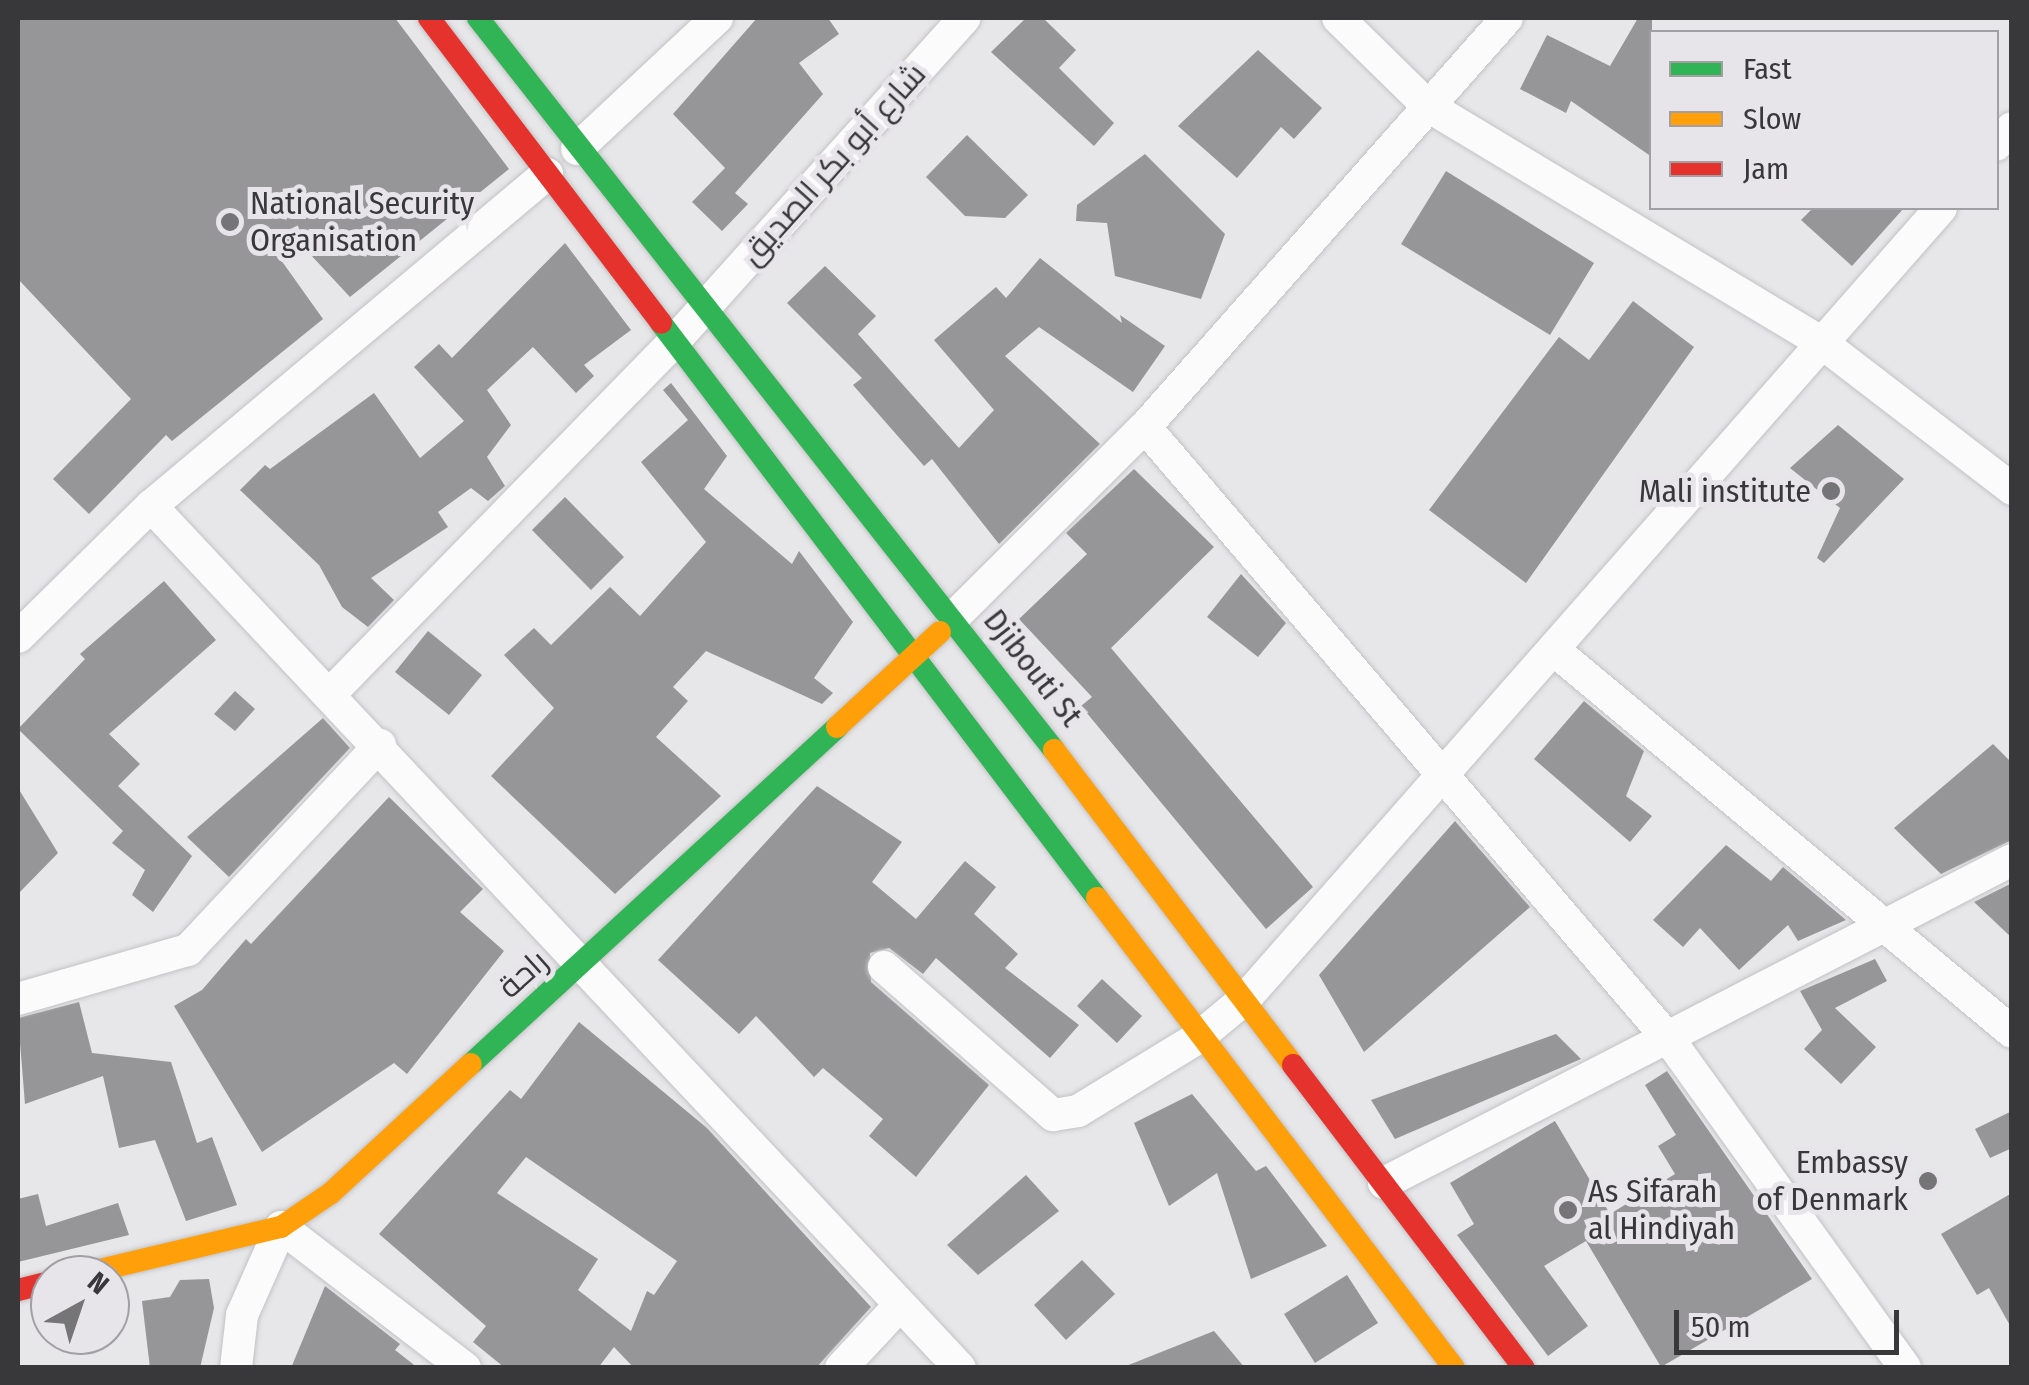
<!DOCTYPE html>
<html>
<head>
<meta charset="utf-8">
<style>
	body { margin:0 }
	#map { position:relative; width:2029px; height:1385px; overflow:hidden; background:#e7e6e9; font-family:"Fira Sans Condensed",Cairo,sans-serif }
	div>[style] { position:absolute }
	.building>* { inset:0; background:#969598 }
	.roads { filter:drop-shadow(0 0 2px #c3c2c4) drop-shadow(0 0 2px #c3c2c4) }
	.street>* { height:32px; margin:-16px; padding:0 16px; transform-origin:16px; border-radius:16px; background:#fbfbfc }
	.fast>* { height:22px; margin:-11px; padding:0 11px; transform-origin:11px; border-radius:11px; background:#30b455 }
	.slow>* { height:22px; margin:-11px; padding:0 11px; transform-origin:11px; border-radius:11px; background:#ff9f0a }
	.jam>* { height:22px; margin:-11px; padding:0 11px; transform-origin:11px; border-radius:11px; background:#e5322d }
	.dots>* { width:28px; height:28px; translate:-50% -50%; box-sizing:border-box; border:5px solid #e7e5ea; border-radius:50% }
	span { translate:-50% -50%; white-space:nowrap; text-align:center; line-height:1.15; -webkit-text-stroke:10px #e7e5ea; paint-order:stroke }
	.street-label { font-size:32px; color:#383739 }
	.poi-label { font-size:32px; color:#383739 }
	.left { translate:0 -50%; text-align:left }
	.right { translate:-100% -50%; text-align:right }
	.frame { position:absolute; inset:0; border:20px solid #383739; pointer-events:none }
	.legend { position:absolute; left:1649px; top:30px; width:350px; height:180px; box-sizing:border-box; background:#e7e5ea; border:2px solid #a19fa3; margin:0; padding:12px 18px; list-style:none; font-size:30px; color:#383739 }
	.legend li { display:flex; align-items:center; gap:20px; height:50px }
	.legend b { width:50px; border:2px solid #a19fa3 }
	.north { position:absolute; left:30px; top:1255px; width:100px; height:100px; box-sizing:border-box; background:#e7e5ea; border:2px solid #a19fa3; border-radius:50%; rotate:40deg; font-size:28px; font-weight:700; line-height:40px; text-align:center; color:#383739 }
	.north::after { content:''; display:block; margin:auto; width:35px; height:45px; background:#757477; clip-path:polygon(50% 0,100% 100%,50% 72%,0 100%) }
	.scale { position:absolute; left:1674px; top:1310px; width:225px; height:45px; box-sizing:border-box; border:5px solid #383739; border-top:0; padding-left:12px; font-size:30px; line-height:35px; white-space:nowrap; color:#383739; -webkit-text-stroke:8px #e7e5ea; paint-order:stroke }
</style>
</head>
<body>
<div id="map">
	<div class="building">
		<div style="clip-path:polygon(18px 18px,395px 18px,509px 169px,350px 297px,295px 238px,276px 253px,323px 319px,172px 441px,166px 435px,89px 514px,53px 479px,131px 399px,18px 279px)"></div>
		<div style="clip-path:polygon(757px 18px,828px 18px,839px 34px,799px 63px,823px 94px,735px 193px,748px 204px,722px 231px,692px 202px,725px 168px,673px 114px)"></div>
		<div style="clip-path:polygon(1026px 18px,1043px 18px,1076px 50px,1059px 68px,1114px 123px,1094px 146px,991px 52px)"></div>
		<div style="clip-path:polygon(1638px 18px,1652px 18px,1652px 157px,1571px 101px,1566px 113px,1520px 89px,1547px 35px,1610px 66px)"></div>
		<div style="clip-path:polygon(1258px 50px,1322px 108px,1294px 139px,1281px 127px,1237px 178px,1178px 126px)"></div>
		<div style="clip-path:polygon(967px 135px,1028px 195px,1005px 218px,965px 216px,926px 177px)"></div>
		<div style="clip-path:polygon(1145px 154px,1225px 234px,1201px 299px,1115px 276px,1107px 223px,1076px 221px,1077px 205px)"></div>
		<div style="clip-path:polygon(1446px 171px,1594px 263px,1550px 335px,1401px 244px)"></div>
		<div style="clip-path:polygon(1813px 208px,1904px 208px,1852px 266px,1801px 220px)"></div>
		<div style="clip-path:polygon(565px 243px,631px 330px,584px 365px,594px 376px,576px 393px,533px 347px,487px 390px,511px 425px,487px 457px,505px 486px,488px 501px,471px 488px,438px 512px,448px 527px,371px 578px,394px 600px,368px 627px,342px 607px,319px 565px,240px 490px,265px 465px,270px 469px,374px 393px,420px 458px,464px 421px,414px 367px,439px 344px,452px 358px)"></div>
		<div style="clip-path:polygon(1040px 258px,1122px 323px,1120px 315px,1165px 346px,1133px 392px,1039px 327px,1005px 356px,1100px 444px,999px 544px,932px 459px,924px 466px,853px 385px,862px 378px,787px 303px,825px 266px,876px 316px,858px 334px,959px 448px,994px 410px,934px 340px,996px 287px,1006px 298px)"></div>
		<div style="clip-path:polygon(1633px 301px,1694px 347px,1526px 583px,1429px 510px,1559px 337px,1589px 360px)"></div>
		<div style="clip-path:polygon(671px 383px,727px 456px,704px 489px,792px 564px,799px 551px,853px 622px,814px 678px,833px 693px,822px 704px,706px 651px,673px 687px,688px 701px,656px 737px,721px 796px,615px 894px,491px 776px,554px 708px,504px 655px,534px 628px,551px 645px,610px 587px,640px 616px,706px 542px,641px 462px,688px 420px,663px 390px)"></div>
		<div style="clip-path:polygon(1838px 425px,1904px 479px,1824px 563px,1817px 558px,1840px 508px,1790px 468px)"></div>
		<div style="clip-path:polygon(1134px 469px,1214px 547px,1111px 648px,1313px 887px,1266px 929px,1081px 706px,1092px 697px,1019px 619px,1087px 554px,1066px 533px)"></div>
		<div style="clip-path:polygon(565px 497px,624px 557px,591px 590px,532px 530px)"></div>
		<div style="clip-path:polygon(1241px 574px,1286px 623px,1258px 657px,1207px 617px)"></div>
		<div style="clip-path:polygon(164px 581px,216px 640px,109px 734px,140px 764px,118px 786px,192px 856px,153px 912px,132px 895px,145px 870px,112px 843px,123px 831px,18px 729px,85px 659px,80px 654px)"></div>
		<div style="clip-path:polygon(428px 631px,482px 675px,449px 715px,395px 672px)"></div>
		<div style="clip-path:polygon(235px 691px,255px 709px,235px 731px,214px 714px)"></div>
		<div style="clip-path:polygon(1584px 701px,1644px 751px,1626px 796px,1652px 816px,1630px 842px,1534px 759px)"></div>
		<div style="clip-path:polygon(323px 718px,350px 748px,229px 877px,187px 837px)"></div>
		<div style="clip-path:polygon(1993px 744px,2012px 763px,2012px 840px,1941px 874px,1894px 828px)"></div>
		<div style="clip-path:polygon(817px 786px,902px 842px,872px 882px,916px 919px,965px 861px,996px 887px,974px 914px,1018px 954px,1005px 968px,1079px 1025px,1050px 1058px,936px 958px,923px 974px,889px 948px,870px 953px,871px 982px,989px 1085px,916px 1177px,869px 1136px,883px 1119px,823px 1068px,814px 1077px,756px 1016px,739px 1034px,658px 960px)"></div>
		<div style="clip-path:polygon(18px 788px,58px 853px,18px 894px)"></div>
		<div style="clip-path:polygon(389px 797px,483px 889px,460px 912px,504px 951px,407px 1074px,394px 1063px,262px 1152px,174px 1006px,202px 990px,246px 939px,251px 944px)"></div>
		<div style="clip-path:polygon(1455px 821px,1530px 907px,1364px 1052px,1319px 975px)"></div>
		<div style="clip-path:polygon(1726px 845px,1771px 881px,1783px 867px,1846px 920px,1798px 941px,1788px 925px,1739px 970px,1700px 928px,1683px 947px,1653px 920px)"></div>
		<div style="clip-path:polygon(2012px 883px,2012px 938px,1974px 902px)"></div>
		<div style="clip-path:polygon(1875px 959px,1887px 981px,1835px 1008px,1876px 1047px,1841px 1084px,1804px 1049px,1822px 1030px,1800px 991px)"></div>
		<div style="clip-path:polygon(1102px 979px,1142px 1016px,1117px 1043px,1077px 1006px)"></div>
		<div style="clip-path:polygon(79px 1002px,92px 1053px,171px 1062px,197px 1143px,212px 1137px,237px 1205px,186px 1221px,155px 1140px,119px 1148px,103px 1076px,25px 1104px,18px 1018px)"></div>
		<div style="clip-path:polygon(evenodd,579px 1022px,707px 1128px,871px 1307px,816px 1368px,634px 1368px,614px 1347px,598px 1368px,505px 1368px,473px 1342px,486px 1326px,379px 1234px,510px 1090px,521px 1099px,579px 1022px,526px 1157px,677px 1261px,654px 1295px,647px 1291px,631px 1331px,578px 1290px,598px 1259px,497px 1193px,526px 1157px)"></div>
		<div style="clip-path:polygon(1556px 1034px,1581px 1059px,1395px 1139px,1371px 1100px)"></div>
		<div style="clip-path:polygon(1667px 1071px,1812px 1279px,1661px 1367px,1586px 1241px,1544px 1266px,1588px 1326px,1548px 1356px,1457px 1235px,1474px 1224px,1450px 1183px,1555px 1121px,1610px 1214px,1675px 1174px,1658px 1146px,1676px 1135px,1645px 1085px)"></div>
		<div style="clip-path:polygon(1192px 1094px,1256px 1171px,1266px 1166px,1327px 1246px,1251px 1279px,1217px 1173px,1169px 1206px,1134px 1123px)"></div>
		<div style="clip-path:polygon(2012px 1111px,2012px 1148px,1990px 1158px,1975px 1129px)"></div>
		<div style="clip-path:polygon(1026px 1175px,1059px 1211px,978px 1275px,947px 1245px)"></div>
		<div style="clip-path:polygon(2012px 1193px,2012px 1329px,1989px 1288px,1977px 1295px,1941px 1234px)"></div>
		<div style="clip-path:polygon(38px 1194px,46px 1226px,118px 1203px,129px 1235px,18px 1262px,18px 1199px)"></div>
		<div style="clip-path:polygon(1082px 1260px,1115px 1294px,1066px 1340px,1034px 1305px)"></div>
		<div style="clip-path:polygon(1347px 1275px,1378px 1323px,1315px 1363px,1284px 1314px)"></div>
		<div style="clip-path:polygon(209px 1279px,214px 1308px,200px 1368px,150px 1368px,142px 1301px,170px 1297px,180px 1280px)"></div>
		<div style="clip-path:polygon(325px 1286px,400px 1344px,395px 1350px,418px 1368px,291px 1368px)"></div>
		<div style="clip-path:polygon(1214px 1331px,1245px 1368px,1126px 1368px,1126px 1366px)"></div>
	</div>
	<div class="roads">
		<div class="street">
			<div style="left:1338px;top:18px;width:126px;rotate:44.4deg"></div>
			<div style="left:1428px;top:106px;width:460px;rotate:31deg"></div>
			<div style="left:1822px;top:343px;width:240px;rotate:37.5deg"></div>
			<div style="left:1996px;top:145px;width:23px;rotate:-47deg"></div>
			<div style="left:577px;top:149px;width:192px;rotate:-43.1deg"></div>
			<div style="left:1145px;top:427px;width:809px;rotate:49.46deg"></div>
			<div style="left:1671px;top:1042px;width:401px;rotate:54.3deg"></div>
			<div style="left:151px;top:506px;width:1182px;rotate:46.82deg"></div>
			<div style="left:953px;top:618px;width:271px;rotate:-44.9deg"></div>
			<div style="left:1145px;top:427px;width:546px;rotate:-48.49deg"></div>
			<div style="left:18px;top:637px;width:187px;rotate:-44.6deg"></div>
			<div style="left:151px;top:506px;width:517px;rotate:-39.98deg"></div>
			<div style="left:1554px;top:650px;width:596px;rotate:39.83deg"></div>
			<div style="left:332px;top:692px;width:487px;rotate:-45.7deg"></div>
			<div style="left:672px;top:344px;width:438px;rotate:-48.1deg"></div>
			<div style="left:884px;top:967px;width:225px;rotate:41.2deg"></div>
			<div style="left:1053px;top:1115px;width:25px;rotate:-9deg"></div>
			<div style="left:1078px;top:1111px;width:142px;rotate:-31.4deg"></div>
			<div style="left:1199px;top:1037px;width:61px;rotate:-39.7deg"></div>
			<div style="left:1246px;top:998px;width:1052px;rotate:-48.66deg"></div>
			<div style="left:18px;top:999px;width:177px;rotate:-16.1deg"></div>
			<div style="left:188px;top:950px;width:281px;rotate:-46.9deg"></div>
			<div style="left:1384px;top:1183px;width:706px;rotate:-27.22deg"></div>
			<div style="left:236px;top:1368px;width:53px;rotate:-83.5deg"></div>
			<div style="left:242px;top:1315px;width:96px;rotate:-66.1deg"></div>
			<div style="left:281px;top:1227px;width:232px;rotate:37.5deg"></div>
			<div style="left:841px;top:1368px;width:85px;rotate:-46.9deg"></div>
		</div>
		<div class="fast">
			<div style="left:478px;top:18px;width:931px;rotate:51.8deg"></div>
			<div style="left:661px;top:323px;width:722px;rotate:52.83deg"></div>
			<div style="left:471px;top:1064px;width:498px;rotate:-42.6deg"></div>
		</div>
		<div class="slow">
			<div style="left:837px;top:727px;width:140px;rotate:-42.7deg"></div>
			<div style="left:1054px;top:750px;width:395px;rotate:52.8deg"></div>
			<div style="left:1097px;top:898px;width:590px;rotate:52.78deg"></div>
			<div style="left:79px;top:1275px;width:208px;rotate:-13.4deg"></div>
			<div style="left:281px;top:1227px;width:60px;rotate:-34.2deg"></div>
			<div style="left:331px;top:1193px;width:190px;rotate:-42.7deg"></div>
		</div>
		<div class="jam">
			<div style="left:429px;top:18px;width:383px;rotate:52.7deg"></div>
			<div style="left:1293px;top:1065px;width:381px;rotate:52.7deg"></div>
			<div style="left:18px;top:1290px;width:33px;rotate:-14deg"></div>
		</div>
	</div>
	<div class="dots">
		<div style="left:230px;top:222px;background:#757477"></div>
		<div style="left:1831px;top:491px;background:#757477"></div>
		<div style="left:1928px;top:1181px;background:#757477"></div>
		<div style="left:1568px;top:1210px;background:#757477"></div>
	</div>
	<div class="street-label">
		<span style="left:833px;top:164px;rotate:-48deg">شارع أبو بكر الصديق</span>
		<span style="left:1033px;top:668px;rotate:52deg">Djibouti St</span>
		<span style="left:523px;top:974px;rotate:-42deg">راحة</span>
	</div>
	<div class="poi-label">
		<span class="left" style="left:250px;top:222px">National Security<br>Organisation</span>
		<span class="right" style="left:1811px;top:491px">Mali institute</span>
		<span class="right" style="left:1908px;top:1181px">Embassy<br>of Denmark</span>
		<span class="left" style="left:1588px;top:1210px">As Sifarah<br>al Hindiyah</span>
	</div>
	<div class="frame"></div>
	<ul class="legend">
	<li><b style="height:12px;background:#30b455"></b>Fast</li>
	<li><b style="height:12px;background:#ff9f0a"></b>Slow</li>
	<li><b style="height:12px;background:#e5322d"></b>Jam</li>
	</ul>
	<div class="north">N</div>
	<div class="scale">50 m</div>
</div>
</body>
</html>
